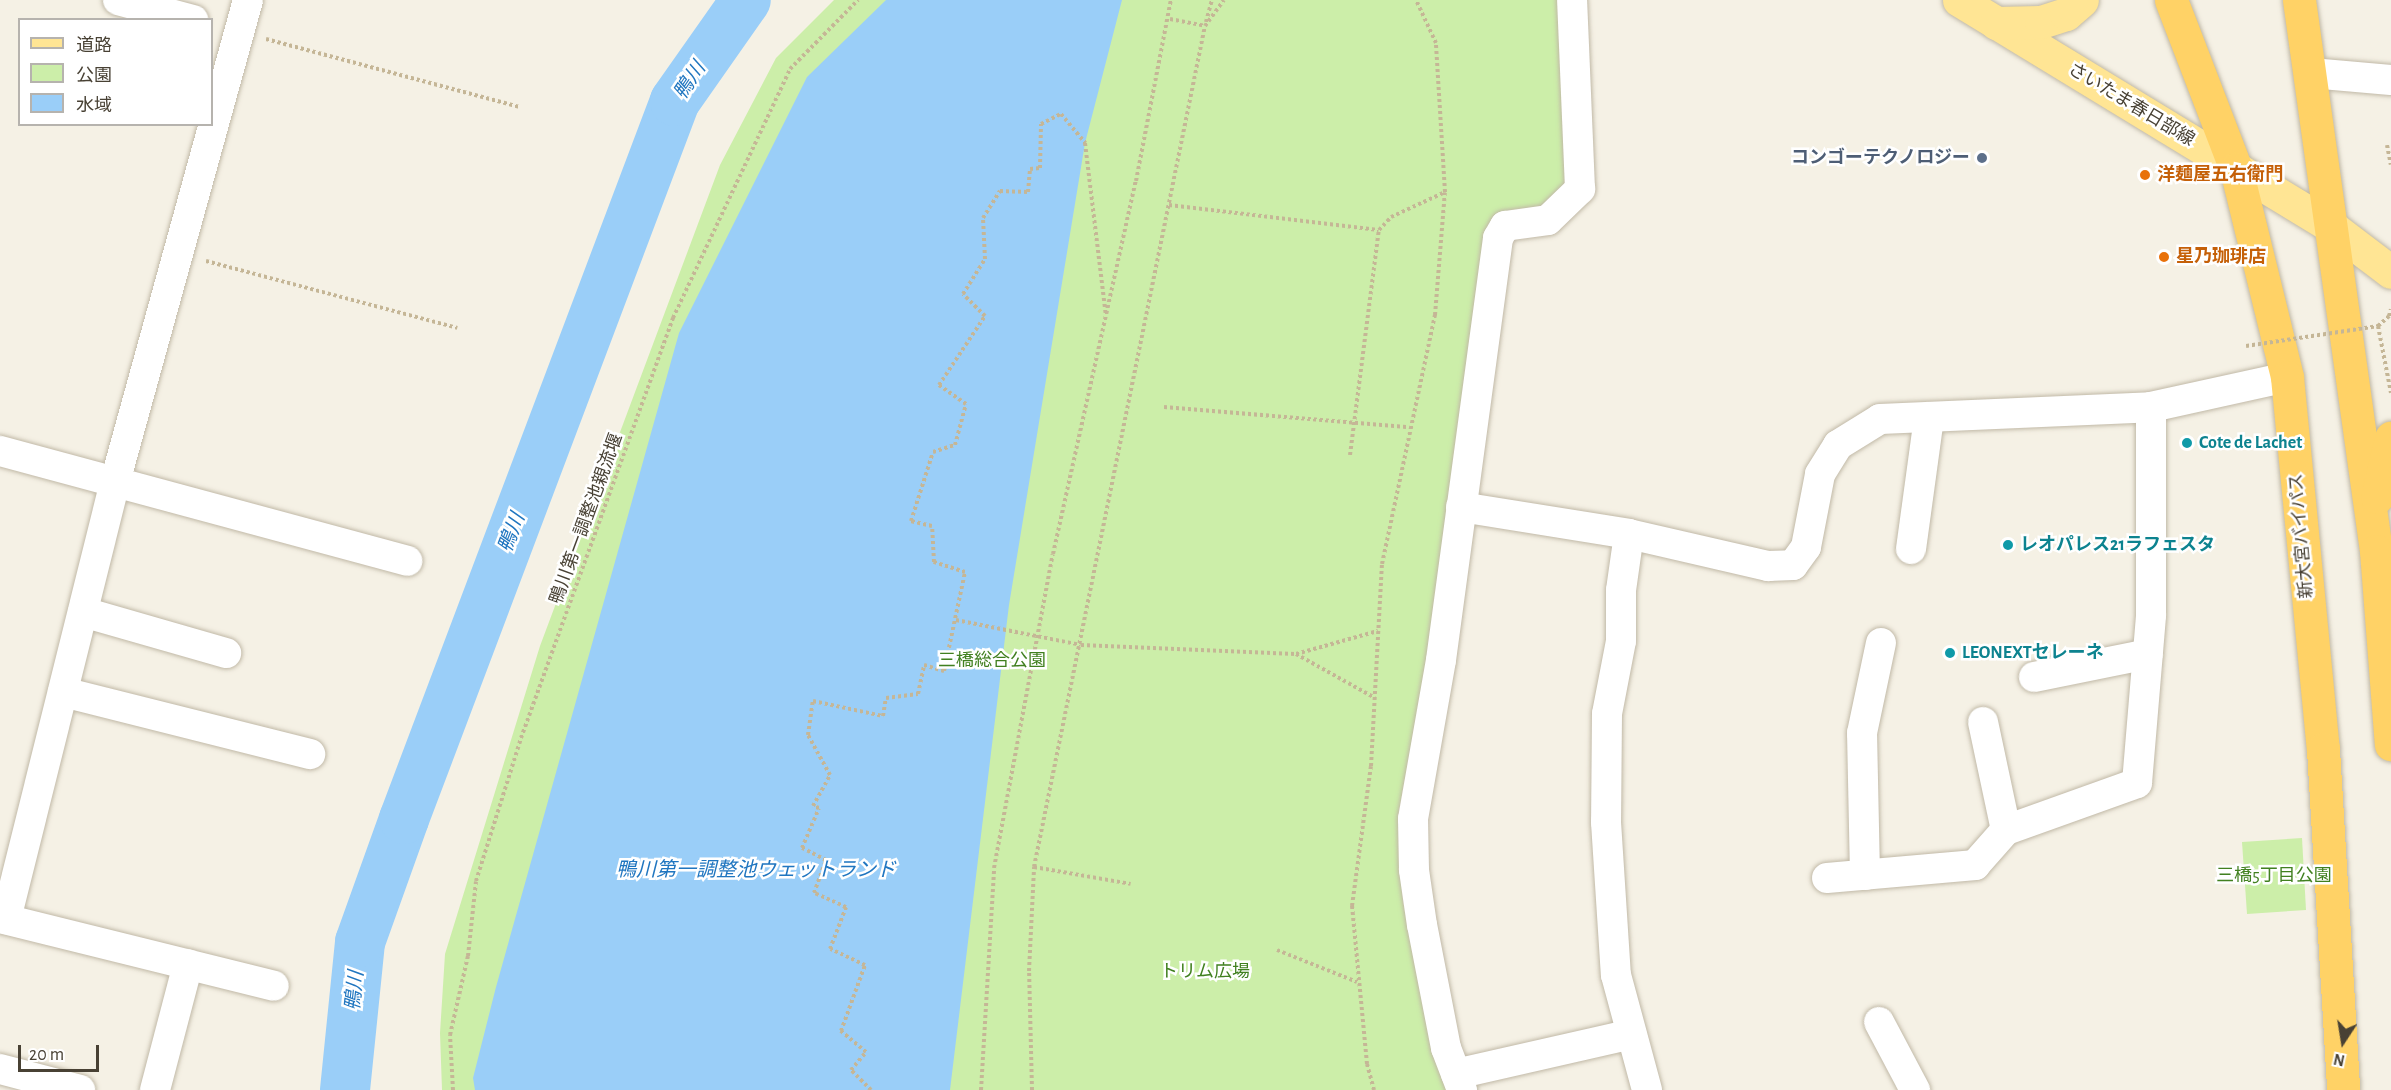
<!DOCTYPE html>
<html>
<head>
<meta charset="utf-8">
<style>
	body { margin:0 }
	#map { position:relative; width:2391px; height:1090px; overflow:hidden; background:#f5f1e5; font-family:"Alegreya Sans","Noto Sans JP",sans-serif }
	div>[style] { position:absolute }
	.green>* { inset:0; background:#cceea9 }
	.water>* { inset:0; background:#9acef8 }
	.river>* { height:50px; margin:-25px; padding:0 25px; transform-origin:25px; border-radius:25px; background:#9acef8 }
	.path>* { height:4px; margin-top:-2px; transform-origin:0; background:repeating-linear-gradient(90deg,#c5b696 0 3px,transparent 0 6px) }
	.roads { filter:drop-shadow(0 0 2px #c1b9a7) drop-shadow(0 0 2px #c1b9a7) }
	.street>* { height:30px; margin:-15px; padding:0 15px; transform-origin:15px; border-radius:15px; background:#fff }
	.primary>* { height:33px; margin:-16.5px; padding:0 16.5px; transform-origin:16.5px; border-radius:16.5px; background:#ffe594 }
	.highway>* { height:33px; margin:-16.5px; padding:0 16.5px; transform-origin:16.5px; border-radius:16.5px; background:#ffd266 }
	.path-bridge>* { height:4px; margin-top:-2px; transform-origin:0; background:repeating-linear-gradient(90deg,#c5b696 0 3px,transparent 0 6px) }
	.dots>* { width:16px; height:16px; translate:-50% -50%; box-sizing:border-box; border:3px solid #fff; border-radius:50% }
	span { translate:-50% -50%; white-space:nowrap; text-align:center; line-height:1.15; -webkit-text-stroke:5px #fff; paint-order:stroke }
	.street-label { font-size:18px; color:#484134 }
	.service-label { font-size:18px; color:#4e5e75; font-weight:700 }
	.right { translate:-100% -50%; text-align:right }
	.food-label { font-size:18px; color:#c56008; font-weight:700 }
	.left { translate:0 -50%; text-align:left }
	.culture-label { font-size:18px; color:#0d838f; font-weight:700 }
	.park-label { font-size:18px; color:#418020 }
	.water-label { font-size:20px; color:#2076c0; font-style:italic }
	.legend { position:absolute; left:18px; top:18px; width:195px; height:108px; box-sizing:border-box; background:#fff; border:2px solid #b6b3ae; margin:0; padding:8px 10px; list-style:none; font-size:18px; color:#484134 }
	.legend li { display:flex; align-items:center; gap:12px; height:30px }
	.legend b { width:30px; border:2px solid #b6b3ae }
	.north { position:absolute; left:2313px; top:1012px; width:60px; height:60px; -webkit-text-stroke:4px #fff; paint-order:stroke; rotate:192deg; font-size:16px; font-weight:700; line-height:24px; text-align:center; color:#484134 }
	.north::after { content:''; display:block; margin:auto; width:21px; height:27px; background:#484134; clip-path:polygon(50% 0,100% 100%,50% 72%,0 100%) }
	.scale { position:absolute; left:18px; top:1045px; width:81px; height:27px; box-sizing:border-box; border:3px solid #484134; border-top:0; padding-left:8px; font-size:18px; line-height:21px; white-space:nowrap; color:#484134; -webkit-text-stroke:4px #fff; paint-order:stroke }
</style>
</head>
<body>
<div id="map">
	<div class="green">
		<div style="clip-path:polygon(834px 0,1559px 0,1567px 189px,1546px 213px,1510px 214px,1398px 816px,1403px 902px,1440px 1071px,1448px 1090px,442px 1090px,440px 1033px,445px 954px,540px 646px,720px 165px,776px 58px)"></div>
		<div style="clip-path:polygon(2302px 838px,2306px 910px,2247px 914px,2242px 842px)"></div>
	</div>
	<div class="water">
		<div style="clip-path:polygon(886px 0,1122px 0,1085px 143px,1009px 605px,950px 1090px,475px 1090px,473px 1078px,496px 987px,679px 333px,807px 77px)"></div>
	</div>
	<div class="river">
		<div style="left:345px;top:1090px;width:149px;rotate:-84.2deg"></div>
		<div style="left:360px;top:942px;width:131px;rotate:-70.3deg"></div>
		<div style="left:404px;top:819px;width:767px;rotate:-69.32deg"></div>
		<div style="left:675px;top:101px;width:123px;rotate:-54.9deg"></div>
	</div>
	<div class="path">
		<div style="left:1170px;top:19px;width:36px;rotate:11deg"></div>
		<div style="left:1206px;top:22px;width:23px;rotate:-75deg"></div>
		<div style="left:266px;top:39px;width:262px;rotate:15deg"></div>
		<div style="left:2387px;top:145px;width:20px;rotate:79deg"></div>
		<div style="left:1169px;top:205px;width:211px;rotate:6.8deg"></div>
		<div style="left:1379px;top:230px;width:18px;rotate:-47deg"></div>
		<div style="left:1391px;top:217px;width:60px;rotate:-24.8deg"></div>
		<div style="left:206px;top:261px;width:260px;rotate:14.9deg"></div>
		<div style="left:2378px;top:326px;width:68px;rotate:79deg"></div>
		<div style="left:1164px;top:407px;width:246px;rotate:4.7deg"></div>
		<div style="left:1350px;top:455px;width:227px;rotate:-82.7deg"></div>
		<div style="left:956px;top:620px;width:127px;rotate:11.3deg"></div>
		<div style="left:1081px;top:645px;width:215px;rotate:2.4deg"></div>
		<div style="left:1296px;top:654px;width:85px;rotate:-15.7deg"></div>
		<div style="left:1296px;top:654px;width:90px;rotate:29.1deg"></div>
		<div style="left:1034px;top:867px;width:98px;rotate:9.9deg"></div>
		<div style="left:1277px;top:950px;width:86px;rotate:21.8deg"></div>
		<div style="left:453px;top:1090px;width:55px;rotate:-93.1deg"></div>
		<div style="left:450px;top:1035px;width:81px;rotate:-77.2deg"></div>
		<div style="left:468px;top:956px;width:75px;rotate:-83.9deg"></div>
		<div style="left:476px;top:881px;width:150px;rotate:-72.5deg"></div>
		<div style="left:521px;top:738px;width:447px;rotate:-70.1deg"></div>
		<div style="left:673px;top:318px;width:275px;rotate:-64.8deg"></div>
		<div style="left:790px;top:69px;width:97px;rotate:-45.4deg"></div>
		<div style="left:871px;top:1090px;width:28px;rotate:-135deg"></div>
		<div style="left:851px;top:1070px;width:23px;rotate:-50deg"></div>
		<div style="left:866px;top:1052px;width:33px;rotate:-140deg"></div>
		<div style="left:841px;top:1031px;width:70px;rotate:-70deg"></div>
		<div style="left:865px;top:965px;width:38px;rotate:-155deg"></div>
		<div style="left:830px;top:949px;width:45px;rotate:-69.1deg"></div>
		<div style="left:846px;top:907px;width:35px;rotate:-156deg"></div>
		<div style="left:814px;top:893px;width:35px;rotate:-70deg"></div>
		<div style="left:826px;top:860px;width:27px;rotate:-153deg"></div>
		<div style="left:802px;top:848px;width:43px;rotate:-67deg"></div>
		<div style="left:819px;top:808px;width:6px;rotate:-162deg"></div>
		<div style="left:813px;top:806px;width:35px;rotate:-61deg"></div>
		<div style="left:830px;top:775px;width:46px;rotate:-118.8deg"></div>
		<div style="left:808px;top:735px;width:34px;rotate:-82deg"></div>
		<div style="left:813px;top:701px;width:72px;rotate:12.1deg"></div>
		<div style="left:883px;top:716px;width:18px;rotate:-81deg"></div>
		<div style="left:886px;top:698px;width:32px;rotate:-7deg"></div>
		<div style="left:918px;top:694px;width:30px;rotate:-78deg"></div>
		<div style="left:924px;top:665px;width:21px;rotate:17deg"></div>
		<div style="left:944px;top:671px;width:101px;rotate:-78deg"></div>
		<div style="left:965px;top:572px;width:33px;rotate:-162deg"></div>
		<div style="left:934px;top:562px;width:36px;rotate:-93deg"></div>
		<div style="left:932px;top:526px;width:22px;rotate:-167deg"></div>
		<div style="left:911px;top:521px;width:72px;rotate:-72.3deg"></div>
		<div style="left:933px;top:452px;width:23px;rotate:-18deg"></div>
		<div style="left:955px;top:445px;width:42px;rotate:-75deg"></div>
		<div style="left:966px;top:404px;width:33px;rotate:-145deg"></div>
		<div style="left:939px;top:385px;width:83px;rotate:-56.3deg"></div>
		<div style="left:985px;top:316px;width:31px;rotate:-135deg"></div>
		<div style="left:963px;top:294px;width:41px;rotate:-57.8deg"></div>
		<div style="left:985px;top:259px;width:41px;rotate:-92.8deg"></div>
		<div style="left:983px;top:218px;width:32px;rotate:-58deg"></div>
		<div style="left:1000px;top:191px;width:28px;rotate:2deg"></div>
		<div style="left:1028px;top:192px;width:23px;rotate:-85deg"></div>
		<div style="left:1030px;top:169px;width:10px;rotate:-6deg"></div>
		<div style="left:1040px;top:168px;width:44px;rotate:-88.7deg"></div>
		<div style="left:1041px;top:124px;width:22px;rotate:-27deg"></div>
		<div style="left:1061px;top:114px;width:38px;rotate:50deg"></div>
		<div style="left:1085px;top:143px;width:174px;rotate:83.1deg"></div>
		<div style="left:981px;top:1090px;width:222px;rotate:-86.6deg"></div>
		<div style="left:994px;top:868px;width:319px;rotate:-79.4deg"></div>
		<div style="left:1053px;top:554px;width:382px;rotate:-77.5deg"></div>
		<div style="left:1136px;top:181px;width:184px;rotate:-79.1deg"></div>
		<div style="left:1032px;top:1090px;width:119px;rotate:-91.4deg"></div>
		<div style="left:1029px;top:971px;width:104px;rotate:-87.2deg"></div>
		<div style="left:1034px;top:867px;width:858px;rotate:-78.51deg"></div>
		<div style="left:1205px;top:26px;width:32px;rotate:-54deg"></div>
		<div style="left:1374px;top:1090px;width:27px;rotate:-105deg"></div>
		<div style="left:1367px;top:1064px;width:159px;rotate:-95.4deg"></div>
		<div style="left:1352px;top:906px;width:141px;rotate:-82.3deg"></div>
		<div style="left:1371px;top:766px;width:202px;rotate:-86.9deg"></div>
		<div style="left:1382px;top:564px;width:255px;rotate:-78deg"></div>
		<div style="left:1435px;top:315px;width:123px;rotate:-85.4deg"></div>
		<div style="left:1445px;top:192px;width:149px;rotate:-93.5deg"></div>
		<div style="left:1436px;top:43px;width:47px;rotate:-114.9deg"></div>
	</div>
	<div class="roads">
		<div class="street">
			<div style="left:118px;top:0;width:78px;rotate:14.9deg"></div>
			<div style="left:2311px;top:73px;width:80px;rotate:5deg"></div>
			<div style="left:0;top:451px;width:422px;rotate:15.1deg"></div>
			<div style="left:1461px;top:507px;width:170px;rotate:9.1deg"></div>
			<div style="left:1629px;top:534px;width:143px;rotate:13deg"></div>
			<div style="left:1768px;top:566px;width:25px;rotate:-2deg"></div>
			<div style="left:1793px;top:565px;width:22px;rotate:-54deg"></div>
			<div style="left:1806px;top:547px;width:74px;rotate:-79.1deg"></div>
			<div style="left:1820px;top:474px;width:34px;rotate:-58deg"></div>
			<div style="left:1838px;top:445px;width:49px;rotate:-31.8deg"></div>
			<div style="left:1880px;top:419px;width:271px;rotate:-2.5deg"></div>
			<div style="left:2151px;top:407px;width:139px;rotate:-12.4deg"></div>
			<div style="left:1629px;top:534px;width:57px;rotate:98.1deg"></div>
			<div style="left:1621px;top:590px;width:51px;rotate:90deg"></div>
			<div style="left:1621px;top:641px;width:74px;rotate:100.9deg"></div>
			<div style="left:1607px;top:714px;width:108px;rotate:90.5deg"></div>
			<div style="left:1606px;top:822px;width:153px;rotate:86.3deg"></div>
			<div style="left:1616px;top:975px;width:119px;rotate:74.9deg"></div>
			<div style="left:1911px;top:549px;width:133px;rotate:-82.2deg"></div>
			<div style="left:83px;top:612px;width:149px;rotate:16deg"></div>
			<div style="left:2034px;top:677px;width:116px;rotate:-11.4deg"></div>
			<div style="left:63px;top:692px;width:255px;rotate:14.1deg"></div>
			<div style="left:1983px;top:722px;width:110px;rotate:78deg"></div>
			<div style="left:1865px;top:875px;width:142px;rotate:-91.2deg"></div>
			<div style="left:1862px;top:733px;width:92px;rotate:-78.1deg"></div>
			<div style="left:1827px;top:878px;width:149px;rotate:-5deg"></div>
			<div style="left:1975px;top:865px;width:47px;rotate:-48.5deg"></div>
			<div style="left:2006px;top:830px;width:139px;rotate:-19.7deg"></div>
			<div style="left:2137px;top:783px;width:169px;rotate:-85.2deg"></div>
			<div style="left:2151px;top:615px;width:208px;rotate:-90deg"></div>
			<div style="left:0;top:918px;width:282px;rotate:13.9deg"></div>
			<div style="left:6px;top:919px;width:450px;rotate:-76deg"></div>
			<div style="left:115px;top:482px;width:500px;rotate:-74.57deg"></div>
			<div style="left:1879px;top:1022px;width:77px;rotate:62.1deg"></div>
			<div style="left:0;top:1069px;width:83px;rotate:14.7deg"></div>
			<div style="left:1456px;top:1074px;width:180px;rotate:-12.8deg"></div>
			<div style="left:155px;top:1090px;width:130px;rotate:-75.3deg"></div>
			<div style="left:1462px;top:1090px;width:45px;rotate:-110.9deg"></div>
			<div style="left:1446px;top:1048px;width:125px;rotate:-101deg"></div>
			<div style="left:1422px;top:925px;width:56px;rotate:-98.3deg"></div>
			<div style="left:1414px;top:870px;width:51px;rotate:-91.1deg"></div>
			<div style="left:1413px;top:819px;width:161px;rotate:-80deg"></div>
			<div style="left:1441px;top:660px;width:426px;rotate:-82.3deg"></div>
			<div style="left:1498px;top:238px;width:14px;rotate:-60deg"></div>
			<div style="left:1505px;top:226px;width:43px;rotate:-7.9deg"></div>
			<div style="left:1548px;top:220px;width:45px;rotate:-44.1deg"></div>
			<div style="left:1580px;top:189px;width:189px;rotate:-92.4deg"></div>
		</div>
		<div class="primary">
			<div style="left:1959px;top:0;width:437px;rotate:31.3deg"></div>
			<div style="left:2332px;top:227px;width:74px;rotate:37.3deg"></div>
			<div style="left:1996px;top:23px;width:45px;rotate:-1.3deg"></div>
			<div style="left:2041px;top:22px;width:26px;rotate:-18deg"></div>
			<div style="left:2066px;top:14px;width:21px;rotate:-41deg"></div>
		</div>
		<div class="highway">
			<div style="left:2171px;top:0;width:181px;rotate:69deg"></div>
			<div style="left:2236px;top:169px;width:214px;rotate:76.2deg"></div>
			<div style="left:2287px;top:377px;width:374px;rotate:84.5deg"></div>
			<div style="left:2323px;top:749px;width:342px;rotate:86.6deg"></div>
			<div style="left:2299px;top:0;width:556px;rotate:82.04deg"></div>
			<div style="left:2376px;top:551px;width:194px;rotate:85.6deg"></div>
			<div style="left:2377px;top:497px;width:61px;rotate:-76.7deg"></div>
		</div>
	</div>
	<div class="path-bridge">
		<div style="left:2246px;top:346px;width:134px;rotate:-8.6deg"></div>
		<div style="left:2378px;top:326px;width:15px;rotate:-42deg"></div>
		<div style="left:2389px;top:316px;width:7px;rotate:-74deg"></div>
	</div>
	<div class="dots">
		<div style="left:1982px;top:158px;background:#5c6f8a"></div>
		<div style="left:2145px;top:175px;background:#e8710a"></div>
		<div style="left:2164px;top:257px;background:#e8710a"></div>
		<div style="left:2187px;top:443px;background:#0f9aa8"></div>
		<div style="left:2008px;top:545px;background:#0f9aa8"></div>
		<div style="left:1950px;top:653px;background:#0f9aa8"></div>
	</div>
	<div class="street-label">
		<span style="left:2131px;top:105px;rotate:31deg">さいたま春日部線</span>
		<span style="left:587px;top:519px;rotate:-70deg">鴨川第一調整池親流堰</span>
		<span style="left:2302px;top:536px;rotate:-95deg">新大宮バイパス</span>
	</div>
	<div class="service-label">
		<span class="right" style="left:1970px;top:158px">コンゴーテクノロジー</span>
	</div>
	<div class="food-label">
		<span class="left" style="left:2157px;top:175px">洋麺屋五右衛門</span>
		<span class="left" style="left:2176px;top:257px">星乃珈琲店</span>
	</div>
	<div class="culture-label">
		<span class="left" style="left:2199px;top:443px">Cote de Lachet</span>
		<span class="left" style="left:2020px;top:545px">レオパレス21ラフェスタ</span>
		<span class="left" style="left:1962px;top:653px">LEONEXTセレーネ</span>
	</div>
	<div class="park-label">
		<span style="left:992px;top:661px">三橋総合公園</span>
		<span style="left:2274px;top:876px">三橋5丁目公園</span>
		<span style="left:1205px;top:972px">トリム広場</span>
	</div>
	<div class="water-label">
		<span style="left:690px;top:81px;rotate:-56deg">鴨川</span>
		<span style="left:512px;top:533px;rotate:-69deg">鴨川</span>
		<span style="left:756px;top:870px">鴨川第一調整池ウェットランド</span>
		<span style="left:355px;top:991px;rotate:-84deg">鴨川</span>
	</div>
	<ul class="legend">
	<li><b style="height:8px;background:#ffe594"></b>道路</li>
	<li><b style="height:16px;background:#cceea9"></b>公園</li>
	<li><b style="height:16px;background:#9acef8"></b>水域</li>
	</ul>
	<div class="north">N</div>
	<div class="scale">20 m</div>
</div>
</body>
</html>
